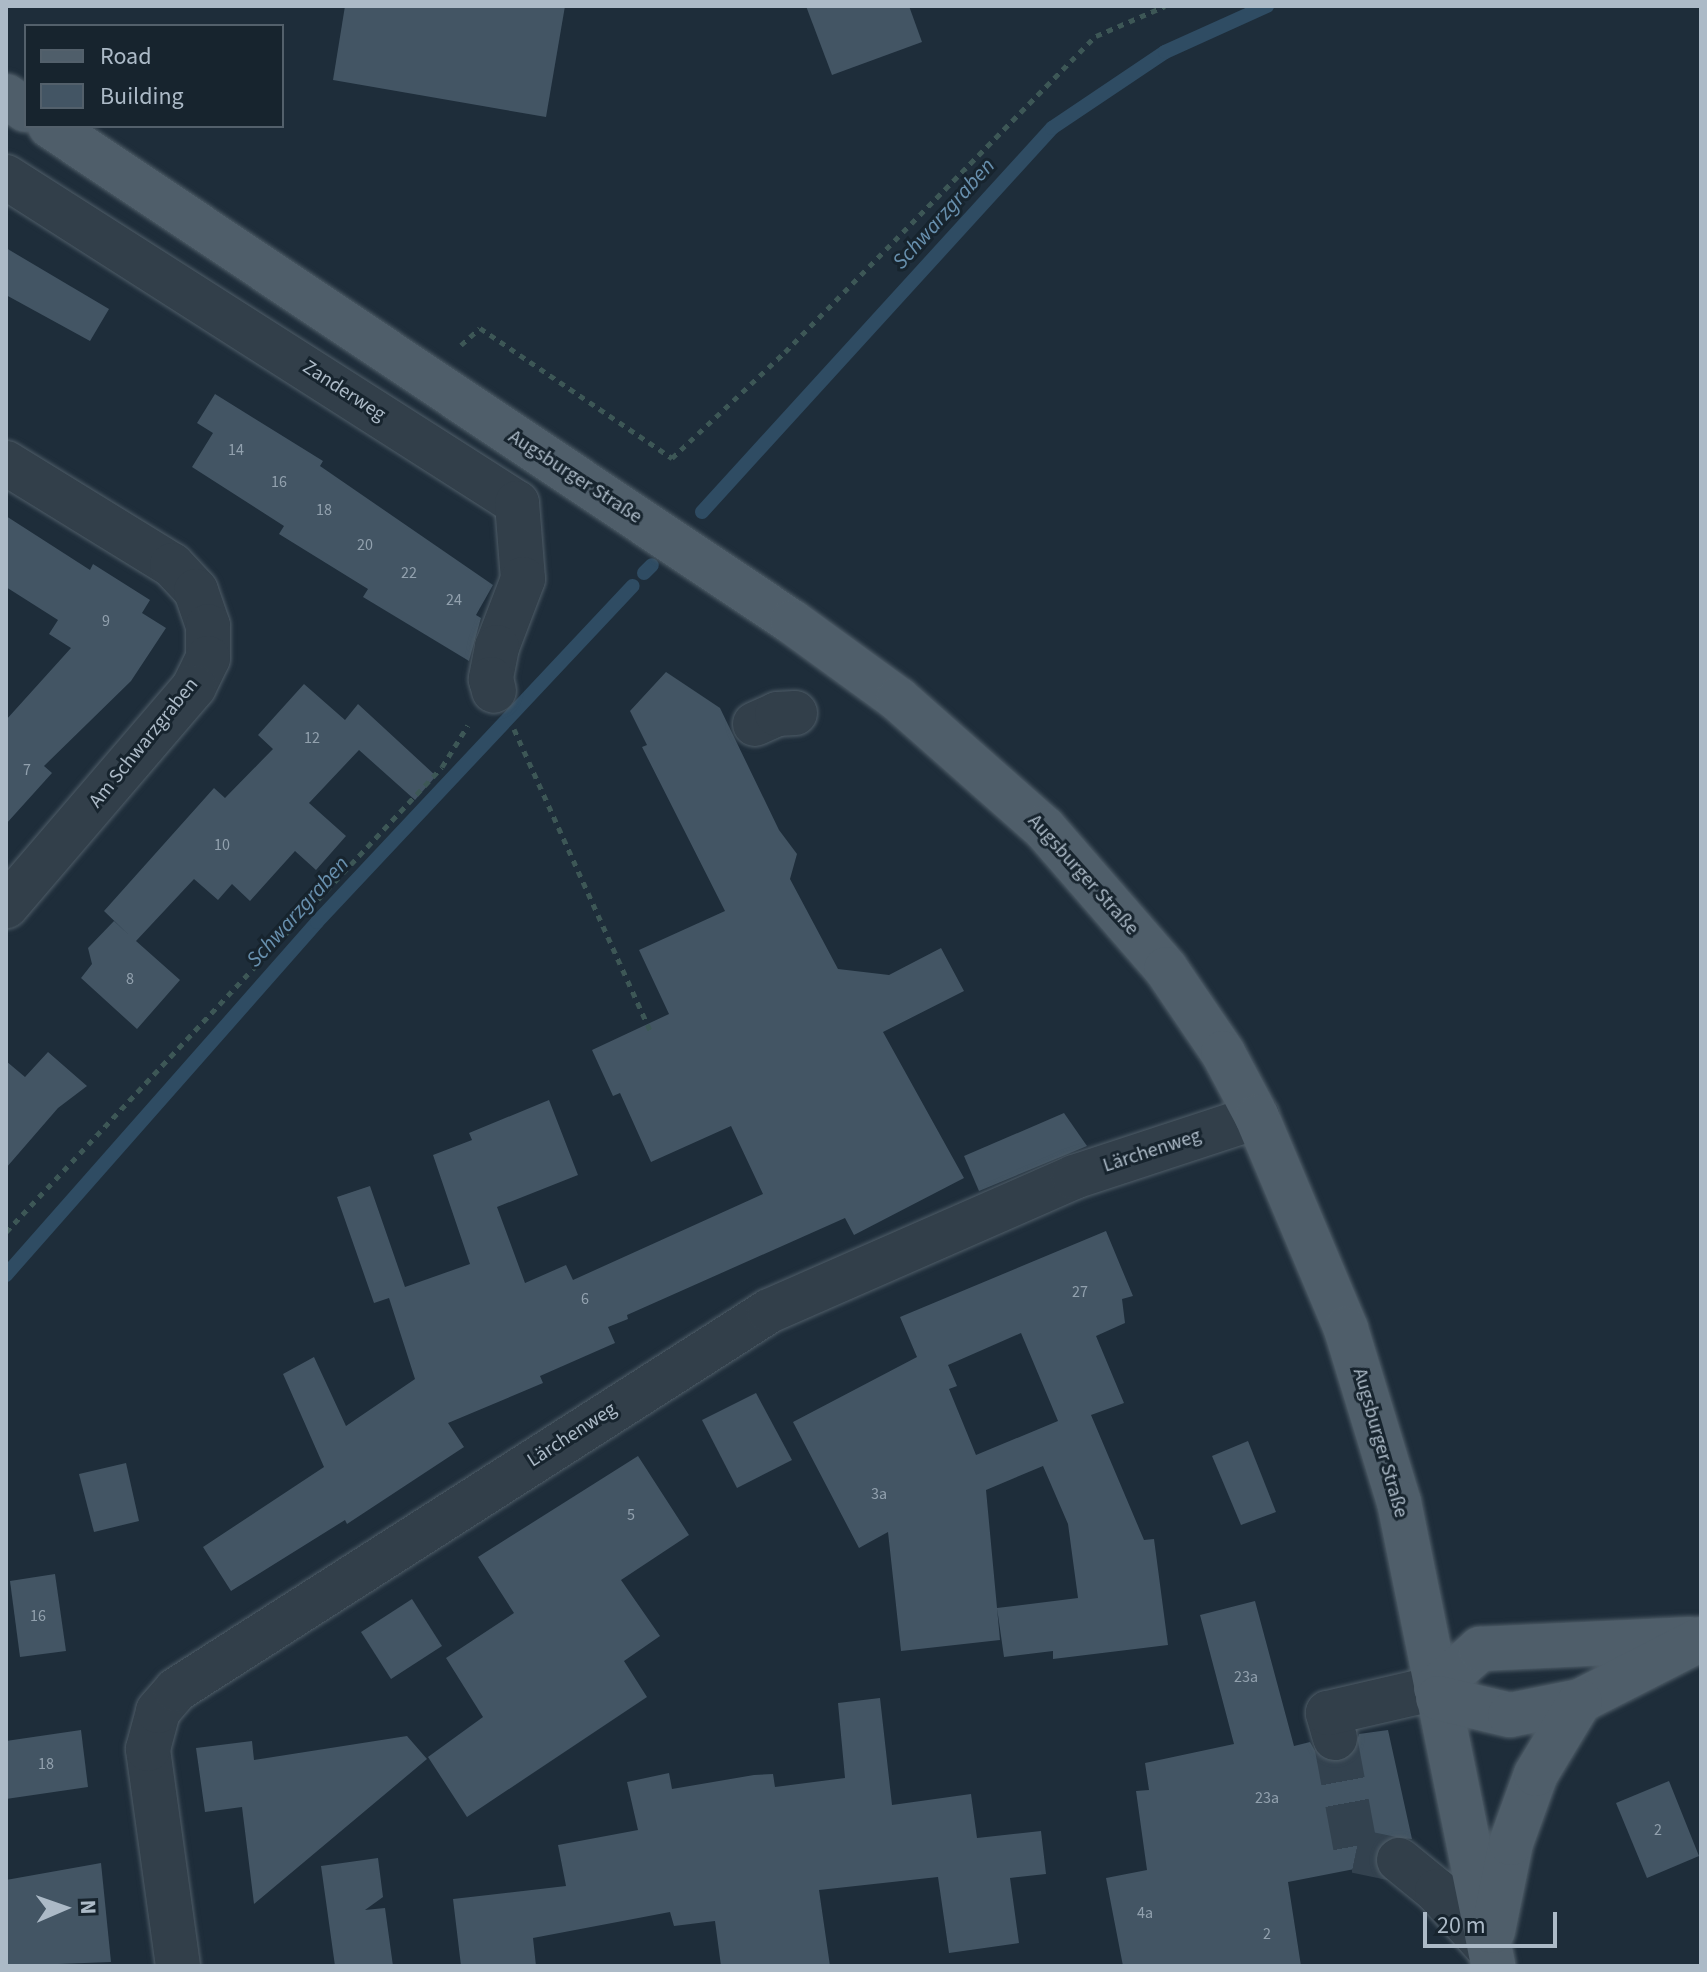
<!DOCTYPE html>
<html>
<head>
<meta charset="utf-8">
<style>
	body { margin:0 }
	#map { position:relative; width:1707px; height:1972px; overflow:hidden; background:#1e2d3a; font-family:"Source Sans 3",sans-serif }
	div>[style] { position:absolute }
	.stream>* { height:14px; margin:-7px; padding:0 7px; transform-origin:7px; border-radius:7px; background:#2f4c63 }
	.building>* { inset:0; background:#435564 }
	.minor-tunnel>* { height:44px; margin-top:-22px; transform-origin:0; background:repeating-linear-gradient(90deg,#33424f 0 44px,transparent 0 66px) }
	.path>* { height:5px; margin-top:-2.5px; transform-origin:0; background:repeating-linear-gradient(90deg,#3d5756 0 6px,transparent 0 12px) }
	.roads { filter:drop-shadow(0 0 2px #4f5d68) drop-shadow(0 0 2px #4f5d68) }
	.minor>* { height:44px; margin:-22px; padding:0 22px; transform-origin:22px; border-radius:22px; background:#323f4a }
	.major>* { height:44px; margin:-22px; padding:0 22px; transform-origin:22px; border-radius:22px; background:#4f5e6a }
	span { translate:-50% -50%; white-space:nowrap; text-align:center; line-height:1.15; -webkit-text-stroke:6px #17242e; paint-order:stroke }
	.number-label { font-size:16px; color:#92a1ae }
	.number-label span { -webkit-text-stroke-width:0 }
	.street-label { font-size:20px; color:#acbac7 }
	.water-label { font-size:22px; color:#6890ae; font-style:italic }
	.frame { position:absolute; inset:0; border:8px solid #acbac7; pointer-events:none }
	.legend { position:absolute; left:24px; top:24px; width:260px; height:104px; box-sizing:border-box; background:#17242e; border:2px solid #53606b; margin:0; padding:10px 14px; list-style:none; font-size:24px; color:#acbac7 }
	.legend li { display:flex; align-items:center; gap:16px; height:40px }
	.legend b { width:40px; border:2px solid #53606b }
	.north { position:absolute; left:24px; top:1868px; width:80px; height:80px; -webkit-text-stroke:6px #17242e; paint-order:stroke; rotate:88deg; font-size:22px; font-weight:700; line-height:32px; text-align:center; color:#acbac7 }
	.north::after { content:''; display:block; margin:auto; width:28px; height:36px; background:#acbac7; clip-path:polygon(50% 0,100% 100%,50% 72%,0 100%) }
	.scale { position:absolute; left:1423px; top:1912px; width:134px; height:36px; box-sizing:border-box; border:4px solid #acbac7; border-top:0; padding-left:10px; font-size:24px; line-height:28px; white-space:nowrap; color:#acbac7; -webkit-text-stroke:6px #17242e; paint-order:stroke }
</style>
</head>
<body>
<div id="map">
	<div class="stream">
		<div style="left:702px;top:512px;width:520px;rotate:-47.65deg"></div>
		<div style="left:1052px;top:128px;width:136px;rotate:-33.9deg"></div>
		<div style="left:1165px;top:52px;width:112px;rotate:-24.3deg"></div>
		<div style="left:644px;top:573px;width:11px;rotate:-45deg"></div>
		<div style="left:6px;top:1275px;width:470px;rotate:-48.6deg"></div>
		<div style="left:317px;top:922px;width:461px;rotate:-46.8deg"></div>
	</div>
	<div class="building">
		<div style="clip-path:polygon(345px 6px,565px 6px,546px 117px,333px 80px)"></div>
		<div style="clip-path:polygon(806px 6px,909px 6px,922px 42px,832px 75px)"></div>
		<div style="clip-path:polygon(6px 248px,109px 309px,90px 341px,6px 295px)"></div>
		<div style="clip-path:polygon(215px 394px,323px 461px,320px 466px,493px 585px,476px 615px,481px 618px,469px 661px,363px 597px,368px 589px,279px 534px,284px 526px,192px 467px,213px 433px,197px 423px)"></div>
		<div style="clip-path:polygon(6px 516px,90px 570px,93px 564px,150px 600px,142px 613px,166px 628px,131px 681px,44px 766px,52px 773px,6px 824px,6px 720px,71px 648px,49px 634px,58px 620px,6px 587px)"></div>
		<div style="clip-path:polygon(666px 672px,720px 708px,779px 830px,797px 854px,790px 879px,838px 969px,889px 975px,941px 948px,964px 991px,883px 1032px,964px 1178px,854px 1235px,845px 1218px,627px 1315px,628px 1319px,608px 1327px,615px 1343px,540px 1376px,543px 1383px,448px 1423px,464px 1447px,347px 1524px,345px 1520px,231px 1591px,203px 1547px,324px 1467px,283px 1374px,314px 1357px,346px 1426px,415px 1379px,389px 1298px,374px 1303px,337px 1197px,370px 1186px,405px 1287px,470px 1264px,433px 1155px,472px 1140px,469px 1133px,549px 1100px,578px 1175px,497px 1207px,525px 1283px,566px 1265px,573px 1280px,763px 1194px,731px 1126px,651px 1162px,620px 1093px,613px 1096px,592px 1050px,669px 1014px,639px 950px,725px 911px,642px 747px,647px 745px,630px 711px)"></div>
		<div style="clip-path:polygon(304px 684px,345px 720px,358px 704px,436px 776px,415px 800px,359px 750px,309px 803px,346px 836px,316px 870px,295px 851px,250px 901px,232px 884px,218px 900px,194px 879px,136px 941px,180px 980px,137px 1029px,81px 978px,92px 964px,88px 948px,114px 921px,130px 936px,104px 911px,214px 788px,225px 798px,273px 749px,258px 735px)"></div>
		<div style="clip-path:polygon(48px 1052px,87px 1086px,58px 1108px,6px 1168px,6px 1061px,25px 1077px)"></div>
		<div style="clip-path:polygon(1064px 1113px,1087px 1146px,979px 1191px,964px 1156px)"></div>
		<div style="clip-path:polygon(evenodd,1106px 1231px,1133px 1296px,1122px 1299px,1125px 1323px,1096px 1336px,1124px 1403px,1091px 1415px,1144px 1540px,1154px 1539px,1168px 1645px,1053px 1659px,1053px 1651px,1004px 1657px,997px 1608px,1078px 1598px,1068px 1524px,1043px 1466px,986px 1490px,1000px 1640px,901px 1651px,888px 1532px,859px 1548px,793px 1422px,917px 1357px,900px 1317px,1106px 1231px,1021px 1333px,1058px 1421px,976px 1455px,949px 1389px,957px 1386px,948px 1365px,1021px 1333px)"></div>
		<div style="clip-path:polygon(756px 1393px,792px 1460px,737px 1488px,702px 1420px)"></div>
		<div style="clip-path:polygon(1248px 1441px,1276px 1512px,1241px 1525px,1212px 1456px)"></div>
		<div style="clip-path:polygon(638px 1456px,689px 1535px,621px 1580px,660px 1636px,624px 1661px,647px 1697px,467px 1817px,428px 1757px,483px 1717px,446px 1658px,514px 1613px,478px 1557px)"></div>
		<div style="clip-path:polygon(126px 1463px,139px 1521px,94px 1532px,79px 1474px)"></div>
		<div style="clip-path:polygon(55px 1574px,66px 1651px,20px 1657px,10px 1581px)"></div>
		<div style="clip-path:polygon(412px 1599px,442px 1646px,391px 1679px,361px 1632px)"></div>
		<div style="clip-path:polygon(1255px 1601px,1294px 1746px,1310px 1742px,1318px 1756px,1341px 1762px,1353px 1755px,1359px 1734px,1388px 1730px,1412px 1839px,1389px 1837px,1379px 1845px,1375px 1865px,1288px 1882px,1301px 1966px,1123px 1966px,1106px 1878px,1147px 1870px,1136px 1791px,1149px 1790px,1145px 1763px,1234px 1744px,1200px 1615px)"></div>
		<div style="clip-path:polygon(880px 1698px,892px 1805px,971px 1794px,977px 1838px,1041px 1831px,1046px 1874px,1010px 1878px,1019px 1943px,949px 1953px,938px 1877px,819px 1890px,830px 1966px,721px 1966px,715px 1921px,674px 1926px,670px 1912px,533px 1938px,536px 1966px,461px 1966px,453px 1899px,566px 1886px,558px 1845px,638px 1830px,627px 1782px,669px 1773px,672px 1789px,754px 1775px,773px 1774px,775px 1787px,845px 1778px,838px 1703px)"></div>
		<div style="clip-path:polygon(81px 1730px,88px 1787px,6px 1799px,6px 1741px)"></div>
		<div style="clip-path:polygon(407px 1736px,427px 1759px,254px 1904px,242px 1807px,205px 1812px,196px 1748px,252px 1741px,254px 1760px)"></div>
		<div style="clip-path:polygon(1669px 1781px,1699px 1856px,1647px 1878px,1616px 1803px)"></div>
		<div style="clip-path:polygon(378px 1858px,383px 1897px,365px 1910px,385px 1908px,393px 1966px,335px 1966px,321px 1866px)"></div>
		<div style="clip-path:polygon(101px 1863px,111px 1962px,6px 1966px,6px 1880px)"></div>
	</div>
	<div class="minor-tunnel">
		<div style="left:1335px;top:1738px;width:115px;rotate:79.5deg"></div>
		<div style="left:1356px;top:1851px;width:44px;rotate:11.8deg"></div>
	</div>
	<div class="path">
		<div style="left:461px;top:345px;width:25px;rotate:-42deg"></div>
		<div style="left:480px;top:328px;width:232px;rotate:34.1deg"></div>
		<div style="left:672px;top:458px;width:155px;rotate:-43.2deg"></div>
		<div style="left:785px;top:352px;width:443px;rotate:-45.5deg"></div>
		<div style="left:1096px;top:36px;width:75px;rotate:-23.5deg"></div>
		<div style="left:514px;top:729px;width:333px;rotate:65.7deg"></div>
		<div style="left:6px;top:1232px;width:637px;rotate:-46.84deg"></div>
		<div style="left:442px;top:767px;width:49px;rotate:-58.2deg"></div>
	</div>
	<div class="roads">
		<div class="minor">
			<div style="left:6px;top:177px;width:606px;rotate:32.54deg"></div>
			<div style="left:517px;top:503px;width:76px;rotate:85.5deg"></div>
			<div style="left:523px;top:579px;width:73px;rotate:110.9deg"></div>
			<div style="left:497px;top:647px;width:33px;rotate:101deg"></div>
			<div style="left:491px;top:679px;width:12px;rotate:76deg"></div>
			<div style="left:6px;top:463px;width:195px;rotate:31.6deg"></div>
			<div style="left:172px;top:565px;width:35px;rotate:47deg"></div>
			<div style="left:196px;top:591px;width:37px;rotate:71deg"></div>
			<div style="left:208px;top:626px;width:32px;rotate:90deg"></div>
			<div style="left:208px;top:658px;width:32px;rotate:116deg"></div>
			<div style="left:194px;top:687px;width:289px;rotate:130.6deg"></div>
			<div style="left:755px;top:724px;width:24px;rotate:-24deg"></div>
			<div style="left:777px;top:714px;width:18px;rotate:-3deg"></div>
			<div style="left:1335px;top:1738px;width:26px;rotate:-106deg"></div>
			<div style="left:1328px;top:1713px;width:111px;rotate:-13deg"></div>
			<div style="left:1399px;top:1860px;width:49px;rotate:39.2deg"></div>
			<div style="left:1437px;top:1891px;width:78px;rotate:48.1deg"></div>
			<div style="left:178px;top:1966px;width:219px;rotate:-97.9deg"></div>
			<div style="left:148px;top:1749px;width:39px;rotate:-75deg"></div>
			<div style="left:158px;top:1711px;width:28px;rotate:-49deg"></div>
			<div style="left:176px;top:1690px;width:704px;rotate:-32.58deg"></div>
			<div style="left:769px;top:1311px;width:333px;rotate:-23.7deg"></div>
			<div style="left:1074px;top:1177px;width:193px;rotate:-18.2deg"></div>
		</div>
		<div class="major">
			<div style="left:6px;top:96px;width:24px;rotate:35deg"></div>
			<div style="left:50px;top:126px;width:893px;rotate:33.76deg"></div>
			<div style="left:792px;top:622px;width:131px;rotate:36deg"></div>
			<div style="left:898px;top:699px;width:195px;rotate:41.5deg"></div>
			<div style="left:1044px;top:828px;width:186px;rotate:49.1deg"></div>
			<div style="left:1166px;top:969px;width:102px;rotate:55.8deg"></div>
			<div style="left:1223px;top:1053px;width:72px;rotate:62deg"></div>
			<div style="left:1257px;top:1117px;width:230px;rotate:67.2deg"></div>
			<div style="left:1346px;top:1329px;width:181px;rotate:73deg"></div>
			<div style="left:1399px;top:1502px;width:473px;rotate:78.5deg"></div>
			<div style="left:1436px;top:1688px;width:59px;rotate:-41.6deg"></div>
			<div style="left:1480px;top:1649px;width:211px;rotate:-2.7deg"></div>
			<div style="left:1438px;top:1698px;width:74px;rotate:13.3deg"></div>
			<div style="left:1510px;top:1715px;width:71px;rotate:-11.3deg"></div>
			<div style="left:1580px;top:1701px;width:136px;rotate:-27.1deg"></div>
			<div style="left:1493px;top:1931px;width:90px;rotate:-78.4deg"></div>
			<div style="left:1511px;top:1843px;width:73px;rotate:-70.1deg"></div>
			<div style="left:1536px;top:1774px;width:85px;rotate:-58.9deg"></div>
		</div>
	</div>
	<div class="number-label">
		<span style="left:236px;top:450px">14</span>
		<span style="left:279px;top:482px">16</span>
		<span style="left:324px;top:510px">18</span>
		<span style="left:365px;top:545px">20</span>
		<span style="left:409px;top:573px">22</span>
		<span style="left:454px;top:600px">24</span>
		<span style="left:106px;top:621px">9</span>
		<span style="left:312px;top:738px">12</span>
		<span style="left:27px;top:770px">7</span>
		<span style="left:222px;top:845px">10</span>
		<span style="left:130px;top:979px">8</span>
		<span style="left:1080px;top:1292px">27</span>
		<span style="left:585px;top:1299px">6</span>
		<span style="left:879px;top:1494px">3a</span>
		<span style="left:631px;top:1515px">5</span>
		<span style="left:38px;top:1616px">16</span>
		<span style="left:1246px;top:1677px">23a</span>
		<span style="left:46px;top:1764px">18</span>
		<span style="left:1267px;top:1798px">23a</span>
		<span style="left:1658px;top:1830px">2</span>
		<span style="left:1145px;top:1913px">4a</span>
		<span style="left:1267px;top:1934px">2</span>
	</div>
	<div class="street-label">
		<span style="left:344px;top:391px;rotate:33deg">Zanderweg</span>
		<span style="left:575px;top:477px;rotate:33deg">Augsburger Straße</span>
		<span style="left:144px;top:743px;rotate:-51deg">Am Schwarzgraben</span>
		<span style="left:1083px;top:875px;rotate:48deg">Augsburger Straße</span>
		<span style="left:1152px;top:1151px;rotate:-18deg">Lärchenweg</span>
		<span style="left:572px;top:1435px;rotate:-33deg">Lärchenweg</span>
		<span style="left:1380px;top:1443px;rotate:74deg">Augsburger Straße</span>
	</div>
	<div class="water-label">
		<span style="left:944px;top:214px;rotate:-48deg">Schwarzgraben</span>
		<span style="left:298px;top:912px;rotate:-48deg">Schwarzgraben</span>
	</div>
	<div class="frame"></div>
	<ul class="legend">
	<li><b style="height:10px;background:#4f5e6a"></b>Road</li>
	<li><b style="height:22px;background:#435564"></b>Building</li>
	</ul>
	<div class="north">N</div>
	<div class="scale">20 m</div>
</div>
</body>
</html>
